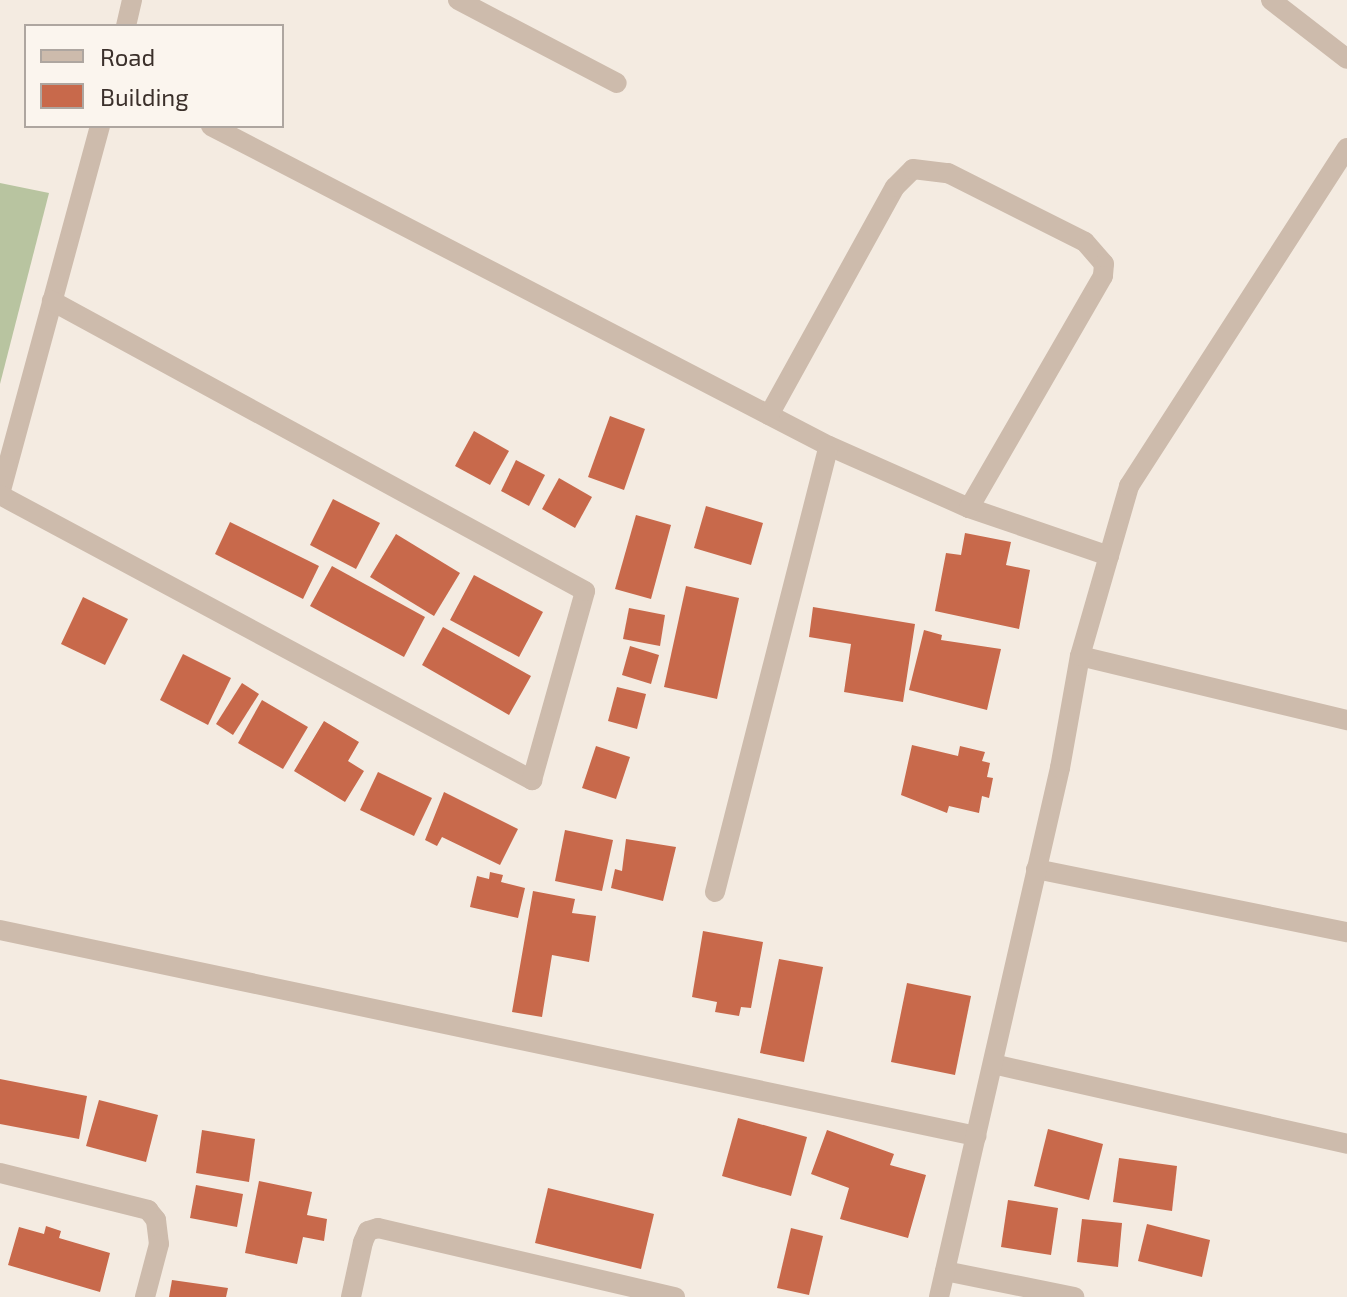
<!DOCTYPE html>
<html>
<head>
<meta charset="utf-8">
<style>
	body { margin:0 }
	#map { position:relative; width:1347px; height:1297px; overflow:hidden; background:#f4ebe1; font-family:"Exo 2",sans-serif }
	div>[style] { position:absolute }
	.green>* { inset:0; background:#b8c4a0 }
	.building>* { inset:0; background:#c8694b }
	.minor>* { height:20px; margin:-10px; padding:0 10px; transform-origin:10px; border-radius:10px; background:#cdbbac }
	span { translate:-50% -50%; white-space:nowrap; text-align:center; line-height:1.15; -webkit-text-stroke:8px #fbf5ee; paint-order:stroke }
	.legend { position:absolute; left:24px; top:24px; width:260px; height:104px; box-sizing:border-box; background:#fbf5ee; border:2px solid #aea6a0; margin:0; padding:10px 14px; list-style:none; font-size:24px; color:#3b302b }
	.legend li { display:flex; align-items:center; gap:16px; height:40px }
	.legend b { width:40px; border:2px solid #aea6a0 }
</style>
</head>
<body>
<div id="map">
	<div class="green">
		<div style="clip-path:polygon(0 183px,49px 193px,0 384px)"></div>
	</div>
	<div class="building">
		<div style="clip-path:polygon(610px 416px,645px 429px,624px 490px,588px 477px)"></div>
		<div style="clip-path:polygon(474px 431px,509px 451px,490px 485px,455px 466px)"></div>
		<div style="clip-path:polygon(516px 460px,545px 475px,529px 506px,501px 491px)"></div>
		<div style="clip-path:polygon(559px 478px,592px 497px,575px 528px,542px 509px)"></div>
		<div style="clip-path:polygon(333px 499px,380px 523px,356px 569px,310px 545px)"></div>
		<div style="clip-path:polygon(706px 506px,763px 523px,751px 565px,694px 548px)"></div>
		<div style="clip-path:polygon(636px 515px,671px 525px,651px 599px,615px 589px)"></div>
		<div style="clip-path:polygon(230px 522px,319px 566px,303px 599px,215px 554px)"></div>
		<div style="clip-path:polygon(965px 533px,1011px 542px,1006px 565px,1030px 570px,1019px 629px,935px 611px,946px 553px,961px 555px)"></div>
		<div style="clip-path:polygon(396px 534px,460px 573px,434px 616px,370px 577px)"></div>
		<div style="clip-path:polygon(332px 566px,425px 617px,404px 657px,310px 606px)"></div>
		<div style="clip-path:polygon(474px 575px,543px 612px,519px 657px,450px 620px)"></div>
		<div style="clip-path:polygon(686px 586px,739px 598px,717px 699px,664px 687px)"></div>
		<div style="clip-path:polygon(83px 597px,128px 619px,105px 665px,61px 644px)"></div>
		<div style="clip-path:polygon(813px 607px,915px 624px,903px 702px,844px 692px,851px 644px,809px 637px)"></div>
		<div style="clip-path:polygon(629px 608px,665px 615px,660px 646px,623px 639px)"></div>
		<div style="clip-path:polygon(443px 627px,531px 676px,509px 715px,422px 665px)"></div>
		<div style="clip-path:polygon(924px 630px,942px 635px,941px 640px,1001px 649px,987px 710px,909px 690px)"></div>
		<div style="clip-path:polygon(630px 646px,659px 655px,651px 684px,622px 675px)"></div>
		<div style="clip-path:polygon(183px 654px,231px 678px,208px 725px,160px 700px)"></div>
		<div style="clip-path:polygon(242px 683px,259px 694px,233px 735px,216px 724px)"></div>
		<div style="clip-path:polygon(617px 687px,646px 694px,637px 729px,608px 721px)"></div>
		<div style="clip-path:polygon(262px 700px,308px 727px,283px 769px,238px 743px)"></div>
		<div style="clip-path:polygon(324px 721px,359px 742px,348px 761px,364px 771px,345px 802px,294px 771px)"></div>
		<div style="clip-path:polygon(912px 745px,958px 756px,960px 746px,985px 752px,982px 761px,990px 763px,987px 777px,993px 778px,989px 798px,982px 796px,979px 813px,949px 806px,947px 813px,901px 795px)"></div>
		<div style="clip-path:polygon(596px 746px,630px 757px,616px 799px,582px 788px)"></div>
		<div style="clip-path:polygon(378px 772px,432px 798px,414px 836px,360px 810px)"></div>
		<div style="clip-path:polygon(444px 792px,518px 829px,500px 865px,442px 837px,437px 846px,425px 840px)"></div>
		<div style="clip-path:polygon(565px 830px,613px 840px,602px 891px,555px 881px)"></div>
		<div style="clip-path:polygon(626px 839px,676px 847px,663px 901px,611px 888px,615px 869px,622px 871px)"></div>
		<div style="clip-path:polygon(490px 872px,503px 875px,501px 882px,525px 888px,518px 918px,470px 907px,477px 876px,489px 879px)"></div>
		<div style="clip-path:polygon(533px 891px,575px 899px,572px 913px,596px 916px,589px 962px,552px 955px,542px 1017px,512px 1012px)"></div>
		<div style="clip-path:polygon(703px 931px,763px 942px,751px 1008px,741px 1007px,739px 1016px,715px 1012px,717px 1002px,692px 997px)"></div>
		<div style="clip-path:polygon(779px 959px,823px 967px,804px 1062px,760px 1053px)"></div>
		<div style="clip-path:polygon(907px 983px,971px 996px,955px 1075px,891px 1062px)"></div>
		<div style="clip-path:polygon(0 1079px,87px 1096px,79px 1139px,0 1124px)"></div>
		<div style="clip-path:polygon(99px 1100px,158px 1115px,146px 1162px,86px 1146px)"></div>
		<div style="clip-path:polygon(738px 1118px,807px 1137px,791px 1196px,722px 1176px)"></div>
		<div style="clip-path:polygon(1048px 1129px,1103px 1144px,1089px 1200px,1034px 1186px)"></div>
		<div style="clip-path:polygon(202px 1130px,255px 1139px,249px 1182px,196px 1173px)"></div>
		<div style="clip-path:polygon(827px 1130px,894px 1154px,890px 1165px,926px 1175px,908px 1238px,840px 1219px,849px 1188px,811px 1174px)"></div>
		<div style="clip-path:polygon(1119px 1158px,1177px 1166px,1172px 1211px,1113px 1202px)"></div>
		<div style="clip-path:polygon(259px 1181px,312px 1192px,307px 1215px,327px 1219px,324px 1241px,303px 1237px,297px 1264px,245px 1253px)"></div>
		<div style="clip-path:polygon(196px 1185px,243px 1194px,237px 1227px,190px 1218px)"></div>
		<div style="clip-path:polygon(548px 1188px,654px 1214px,641px 1269px,535px 1243px)"></div>
		<div style="clip-path:polygon(1008px 1200px,1058px 1208px,1051px 1255px,1001px 1247px)"></div>
		<div style="clip-path:polygon(1082px 1219px,1122px 1223px,1118px 1267px,1077px 1262px)"></div>
		<div style="clip-path:polygon(1147px 1224px,1210px 1240px,1202px 1277px,1138px 1261px)"></div>
		<div style="clip-path:polygon(46px 1226px,61px 1231px,59px 1238px,110px 1253px,100px 1292px,8px 1265px,19px 1227px,44px 1234px)"></div>
		<div style="clip-path:polygon(791px 1228px,823px 1236px,809px 1295px,777px 1288px)"></div>
		<div style="clip-path:polygon(172px 1280px,228px 1288px,226px 1297px,169px 1297px)"></div>
	</div>
	<div class="minor">
		<div style="left:458px;top:0;width:179px;rotate:27.6deg"></div>
		<div style="left:1271px;top:0;width:96px;rotate:37.8deg"></div>
		<div style="left:126px;top:26px;width:27px;rotate:-77deg"></div>
		<div style="left:211px;top:126px;width:696px;rotate:27.38deg"></div>
		<div style="left:829px;top:446px;width:153px;rotate:23.9deg"></div>
		<div style="left:969px;top:508px;width:148px;rotate:18.9deg"></div>
		<div style="left:769px;top:415px;width:260px;rotate:-61.1deg"></div>
		<div style="left:895px;top:187px;width:25px;rotate:-45deg"></div>
		<div style="left:913px;top:169px;width:35px;rotate:7deg"></div>
		<div style="left:948px;top:173px;width:153px;rotate:26.7deg"></div>
		<div style="left:1085px;top:242px;width:29px;rotate:49deg"></div>
		<div style="left:1104px;top:264px;width:12px;rotate:95deg"></div>
		<div style="left:1103px;top:276px;width:268px;rotate:120deg"></div>
		<div style="left:0;top:494px;width:381px;rotate:-74.8deg"></div>
		<div style="left:0;top:495px;width:604px;rotate:28.18deg"></div>
		<div style="left:532px;top:780px;width:196px;rotate:-74.3deg"></div>
		<div style="left:585px;top:591px;width:607px;rotate:-151.45deg"></div>
		<div style="left:1080px;top:656px;width:275px;rotate:13.5deg"></div>
		<div style="left:1036px;top:869px;width:317px;rotate:11.5deg"></div>
		<div style="left:715px;top:892px;width:460px;rotate:-75.7deg"></div>
		<div style="left:0;top:930px;width:998px;rotate:11.92deg"></div>
		<div style="left:993px;top:1064px;width:363px;rotate:12.7deg"></div>
		<div style="left:0;top:1173px;width:153px;rotate:14deg"></div>
		<div style="left:148px;top:1210px;width:13px;rotate:51deg"></div>
		<div style="left:156px;top:1220px;width:24px;rotate:83deg"></div>
		<div style="left:159px;top:1244px;width:55px;rotate:104.8deg"></div>
		<div style="left:945px;top:1271px;width:132px;rotate:11.4deg"></div>
		<div style="left:351px;top:1297px;width:56px;rotate:-77.7deg"></div>
		<div style="left:363px;top:1242px;width:12px;rotate:-66deg"></div>
		<div style="left:368px;top:1231px;width:10px;rotate:-17deg"></div>
		<div style="left:378px;top:1228px;width:305px;rotate:13.1deg"></div>
		<div style="left:939px;top:1297px;width:543px;rotate:-77.12deg"></div>
		<div style="left:1060px;top:768px;width:114px;rotate:-79.9deg"></div>
		<div style="left:1080px;top:656px;width:177px;rotate:-73.9deg"></div>
		<div style="left:1129px;top:486px;width:402px;rotate:-57.2deg"></div>
	</div>
	<ul class="legend">
	<li><b style="height:10px;background:#cdbbac"></b>Road</li>
	<li><b style="height:22px;background:#c8694b"></b>Building</li>
	</ul>
</div>
</body>
</html>
